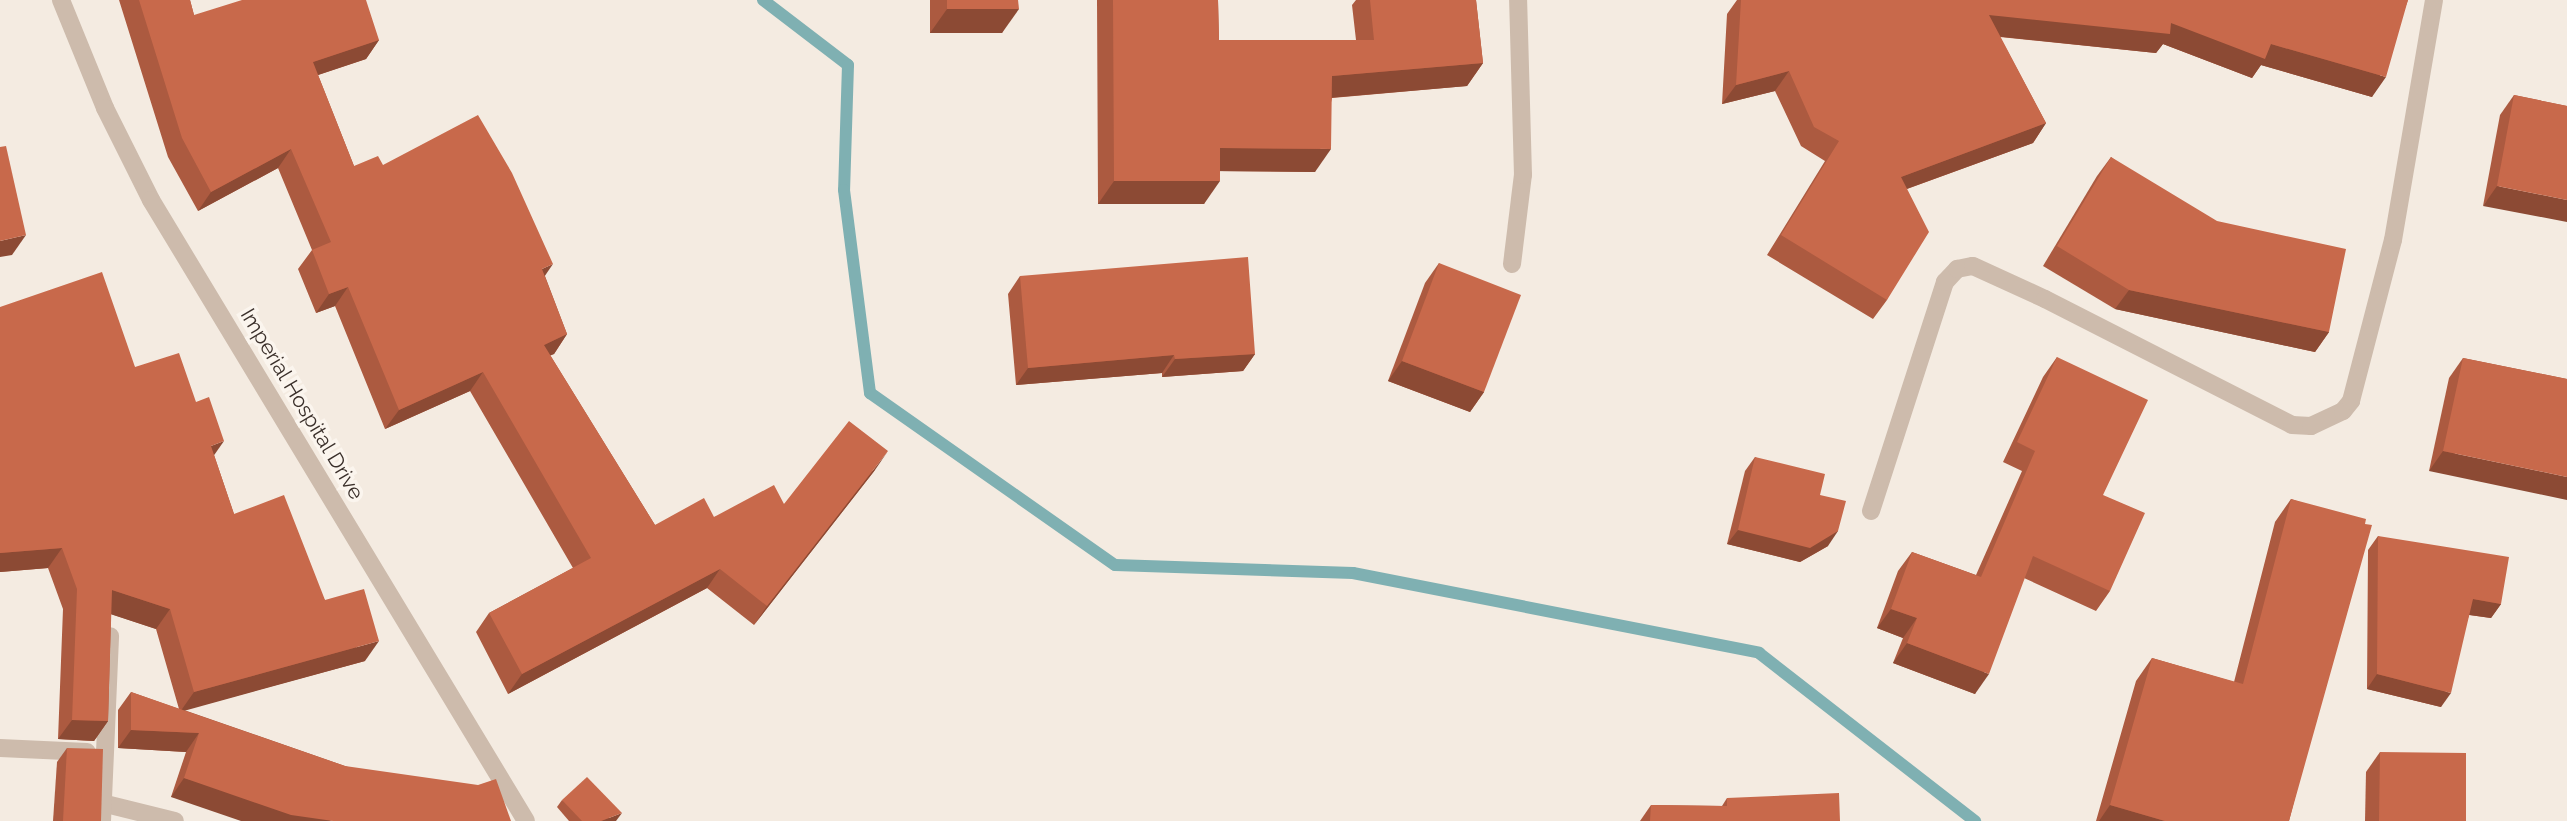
<!DOCTYPE html>
<html>
<head>
<meta charset="utf-8">
<style>
	body { margin:0 }
	#map { position:relative; width:2567px; height:821px; overflow:hidden; background:#f4ebe1; font-family:Raleway,sans-serif }
	div>[style] { position:absolute }
	.stream>* { height:12px; margin:-6px; padding:0 6px; transform-origin:6px; border-radius:6px; background:#7fb0b2 }
	.street>* { height:18px; margin:-9px; padding:0 9px; transform-origin:9px; border-radius:9px; background:#cdbbac }
	.wall>* { inset:0; background:#ac5a40 }
	.shaded-wall>* { inset:0; background:#8c4a34 }
	.building>* { inset:0; background:#c8694b }
	span { translate:-50% -50%; white-space:nowrap; text-align:center; line-height:1.15; -webkit-text-stroke:7px #fbf5ee; paint-order:stroke }
	.street-label { font-size:21px; color:#3b302b }
</style>
</head>
<body>
<div id="map">
	<div class="stream">
		<div style="left:763px;top:0;width:107px;rotate:37.4deg"></div>
		<div style="left:848px;top:65px;width:125px;rotate:91.8deg"></div>
		<div style="left:844px;top:190px;width:205px;rotate:82.7deg"></div>
		<div style="left:870px;top:393px;width:299px;rotate:35.1deg"></div>
		<div style="left:1115px;top:565px;width:238px;rotate:1.9deg"></div>
		<div style="left:1353px;top:573px;width:414px;rotate:11.1deg"></div>
		<div style="left:1759px;top:653px;width:274px;rotate:37.9deg"></div>
	</div>
	<div class="street">
		<div style="left:61px;top:0;width:117px;rotate:67.8deg"></div>
		<div style="left:105px;top:108px;width:103px;rotate:63.4deg"></div>
		<div style="left:151px;top:200px;width:725px;rotate:58.87deg"></div>
		<div style="left:1512px;top:264px;width:90px;rotate:-83deg"></div>
		<div style="left:1523px;top:175px;width:175px;rotate:-91.6deg"></div>
		<div style="left:1871px;top:511px;width:241px;rotate:-72.1deg"></div>
		<div style="left:1945px;top:282px;width:18px;rotate:-47deg"></div>
		<div style="left:1957px;top:269px;width:16px;rotate:-11deg"></div>
		<div style="left:1973px;top:266px;width:79px;rotate:24.6deg"></div>
		<div style="left:2045px;top:299px;width:277px;rotate:27deg"></div>
		<div style="left:2292px;top:425px;width:19px;rotate:3deg"></div>
		<div style="left:2311px;top:426px;width:35px;rotate:-25deg"></div>
		<div style="left:2343px;top:411px;width:13px;rotate:-51deg"></div>
		<div style="left:2351px;top:401px;width:166px;rotate:-75.4deg"></div>
		<div style="left:2393px;top:240px;width:243px;rotate:-80.3deg"></div>
		<div style="left:0;top:748px;width:87px;rotate:2.6deg"></div>
		<div style="left:102px;top:803px;width:75px;rotate:13.9deg"></div>
		<div style="left:102px;top:821px;width:185px;rotate:-87.5deg"></div>
	</div>
	<div class="wall">
		<div style="clip-path:polygon(119px 0,190px 0,194px 15px,379px 40px,366px 59px,318px 75px,354px 166px,383px 165px,545px 276px,567px 334px,554px 354px,550px 355px,655px 525px,714px 517px,784px 504px,875px 470px,754px 625px,707px 588px,508px 694px,476px 632px,489px 613px,573px 568px,470px 391px,385px 429px,335px 306px,316px 313px,298px 269px,312px 250px,278px 168px,198px 211px,168px 157px)"></div>
		<div style="clip-path:polygon(930px 0,1018px 0,1002px 33px,930px 33px)"></div>
		<div style="clip-path:polygon(1097px 0,1218px 0,1219px 40px,1356px 40px,1352px 5px,1356px 0,1476px 0,1483px 63px,1467px 86px,1332px 98px,1315px 172px,1220px 171px,1204px 204px,1098px 204px)"></div>
		<div style="clip-path:polygon(1737px 0,2408px 0,2372px 97px,2261px 65px,2252px 78px,2163px 44px,2156px 53px,2000px 37px,2046px 123px,2033px 143px,1907px 189px,1887px 300px,1873px 319px,1767px 255px,1825px 161px,1801px 146px,1775px 91px,1722px 104px,1727px 14px)"></div>
		<div style="clip-path:polygon(2514px 95px,2567px 106px,2483px 206px,2500px 115px)"></div>
		<div style="clip-path:polygon(2111px 157px,2329px 332px,2315px 352px,2115px 309px,2043px 266px,2097px 176px)"></div>
		<div style="clip-path:polygon(1439px 263px,1484px 392px,1470px 412px,1388px 381px,1425px 283px)"></div>
		<div style="clip-path:polygon(1020px 276px,1255px 354px,1243px 371px,1162px 377px,1162px 373px,1016px 385px,1008px 294px)"></div>
		<div style="clip-path:polygon(0 307px,135px 367px,214px 455px,234px 514px,325px 600px,365px 661px,184px 710px,345px 766px,511px 821px,171px 797px,186px 752px,118px 748px,118px 710px,131px 692px,179px 709px,156px 629px,111px 614px,108px 721px,94px 741px,58px 739px,63px 609px,48px 568px,0 572px)"></div>
		<div style="clip-path:polygon(2057px 357px,2103px 495px,2110px 591px,2096px 611px,2024px 578px,1975px 694px,1893px 663px,1903px 638px,1877px 628px,1898px 571px,1912px 552px,1976px 575px,2022px 471px,2003px 462px,2043px 377px)"></div>
		<div style="clip-path:polygon(2463px 358px,2567px 379px,2429px 471px,2449px 378px)"></div>
		<div style="clip-path:polygon(1755px 457px,1820px 495px,1828px 546px,1800px 562px,1727px 544px,1745px 471px)"></div>
		<div style="clip-path:polygon(2291px 499px,2365px 524px,2289px 821px,2096px 821px,2136px 681px,2152px 658px,2234px 682px,2275px 522px)"></div>
		<div style="clip-path:polygon(2378px 536px,2501px 604px,2491px 618px,2469px 615px,2441px 707px,2367px 689px,2368px 550px)"></div>
		<div style="clip-path:polygon(67px 748px,101px 821px,53px 821px,57px 762px)"></div>
		<div style="clip-path:polygon(2380px 752px,2466px 821px,2365px 821px,2366px 772px)"></div>
		<div style="clip-path:polygon(1727px 798px,1840px 821px,1640px 821px,1651px 805px,1722px 806px)"></div>
		<div style="clip-path:polygon(562px 800px,616px 821px,569px 821px,557px 807px)"></div>
	</div>
	<div class="shaded-wall">
		<div style="clip-path:polygon(947px 9px,1019px 9px,1002px 33px,930px 33px)"></div>
		<div style="clip-path:polygon(1989px 15px,2171px 23px,2271px 44px,2386px 77px,2372px 97px,2261px 65px,2252px 78px,2163px 44px,2156px 53px,1975px 34px)"></div>
		<div style="clip-path:polygon(379px 40px,366px 59px,300px 81px,313px 62px)"></div>
		<div style="clip-path:polygon(1483px 63px,1467px 86px,1316px 99px,1332px 76px)"></div>
		<div style="clip-path:polygon(1789px 71px,1775px 91px,1722px 104px,1736px 85px)"></div>
		<div style="clip-path:polygon(2046px 123px,2033px 143px,1887px 196px,1901px 177px)"></div>
		<div style="clip-path:polygon(1220px 148px,1331px 149px,1315px 172px,1204px 171px)"></div>
		<div style="clip-path:polygon(291px 149px,278px 168px,198px 211px,211px 192px)"></div>
		<div style="clip-path:polygon(1114px 181px,1220px 181px,1204px 204px,1098px 204px)"></div>
		<div style="clip-path:polygon(2497px 186px,2567px 200px,2567px 222px,2483px 206px)"></div>
		<div style="clip-path:polygon(26px 235px,12px 255px,0 257px,0 241px)"></div>
		<div style="clip-path:polygon(553px 264px,540px 283px,542px 269px)"></div>
		<div style="clip-path:polygon(348px 287px,335px 306px,316px 313px,329px 294px)"></div>
		<div style="clip-path:polygon(2129px 290px,2329px 332px,2315px 352px,2115px 309px)"></div>
		<div style="clip-path:polygon(567px 334px,554px 354px,530px 364px,544px 345px)"></div>
		<div style="clip-path:polygon(1255px 354px,1243px 371px,1162px 377px,1175px 359px)"></div>
		<div style="clip-path:polygon(1174px 355px,1162px 373px,1016px 385px,1028px 368px)"></div>
		<div style="clip-path:polygon(1402px 361px,1484px 392px,1470px 412px,1388px 381px)"></div>
		<div style="clip-path:polygon(483px 372px,470px 391px,385px 429px,399px 410px)"></div>
		<div style="clip-path:polygon(224px 441px,210px 461px,211px 446px)"></div>
		<div style="clip-path:polygon(888px 451px,875px 470px,754px 625px,767px 606px)"></div>
		<div style="clip-path:polygon(2443px 451px,2567px 477px,2567px 500px,2429px 471px)"></div>
		<div style="clip-path:polygon(1738px 530px,1838px 531px,1828px 546px,1800px 562px,1727px 544px)"></div>
		<div style="clip-path:polygon(62px 548px,48px 568px,0 572px,0 553px)"></div>
		<div style="clip-path:polygon(720px 569px,707px 588px,508px 694px,522px 674px)"></div>
		<div style="clip-path:polygon(112px 590px,170px 609px,156px 629px,98px 610px)"></div>
		<div style="clip-path:polygon(2473px 599px,2501px 604px,2491px 618px,2463px 614px)"></div>
		<div style="clip-path:polygon(1891px 609px,1917px 618px,1903px 638px,1877px 628px)"></div>
		<div style="clip-path:polygon(379px 641px,365px 661px,180px 712px,194px 692px)"></div>
		<div style="clip-path:polygon(1907px 643px,1989px 674px,1975px 694px,1893px 663px)"></div>
		<div style="clip-path:polygon(2377px 674px,2451px 693px,2441px 707px,2367px 689px)"></div>
		<div style="clip-path:polygon(72px 720px,108px 721px,94px 741px,58px 739px)"></div>
		<div style="clip-path:polygon(131px 730px,199px 733px,186px 752px,118px 748px)"></div>
		<div style="clip-path:polygon(184px 778px,333px 821px,241px 821px,171px 797px)"></div>
		<div style="clip-path:polygon(2110px 805px,2165px 821px,2099px 821px)"></div>
		<div style="clip-path:polygon(622px 813px,616px 821px,601px 821px)"></div>
	</div>
	<div class="building">
		<div style="clip-path:polygon(139px 0,190px 0,194px 15px,242px 0,366px 0,379px 40px,313px 62px,354px 166px,378px 156px,383px 165px,478px 115px,512px 173px,553px 264px,542px 269px,567px 334px,544px 345px,655px 525px,704px 498px,714px 517px,774px 485px,784px 504px,849px 421px,888px 451px,767px 606px,720px 569px,522px 674px,489px 613px,591px 558px,483px 372px,399px 410px,348px 287px,329px 294px,312px 250px,331px 242px,291px 149px,211px 192px,182px 138px)"></div>
		<div style="clip-path:polygon(947px 0,1018px 0,1019px 9px,947px 9px)"></div>
		<div style="clip-path:polygon(1113px 0,1218px 0,1219px 40px,1374px 40px,1370px 0,1476px 0,1483px 63px,1332px 76px,1331px 149px,1220px 148px,1220px 181px,1114px 181px)"></div>
		<div style="clip-path:polygon(1741px 0,2408px 0,2386px 77px,2271px 44px,2265px 59px,2171px 23px,2170px 34px,1989px 15px,2046px 123px,1901px 177px,1929px 232px,1887px 300px,1781px 235px,1839px 141px,1814px 127px,1789px 71px,1736px 85px)"></div>
		<div style="clip-path:polygon(2514px 95px,2567px 106px,2567px 200px,2497px 186px)"></div>
		<div style="clip-path:polygon(6px 146px,26px 235px,0 241px,0 147px)"></div>
		<div style="clip-path:polygon(2111px 157px,2217px 221px,2346px 249px,2329px 332px,2129px 290px,2057px 246px)"></div>
		<div style="clip-path:polygon(1248px 257px,1255px 354px,1175px 359px,1174px 355px,1028px 368px,1020px 276px)"></div>
		<div style="clip-path:polygon(1439px 263px,1521px 295px,1484px 392px,1402px 361px)"></div>
		<div style="clip-path:polygon(102px 272px,135px 367px,179px 353px,196px 402px,209px 397px,224px 441px,211px 446px,234px 514px,284px 495px,325px 600px,364px 589px,379px 641px,194px 692px,170px 609px,112px 590px,108px 721px,72px 720px,77px 589px,62px 548px,0 553px,0 307px)"></div>
		<div style="clip-path:polygon(2057px 357px,2148px 400px,2103px 495px,2145px 513px,2110px 591px,2033px 556px,1989px 674px,1907px 643px,1917px 618px,1891px 609px,1912px 552px,1981px 577px,2035px 451px,2017px 442px)"></div>
		<div style="clip-path:polygon(2463px 358px,2567px 379px,2567px 477px,2443px 451px)"></div>
		<div style="clip-path:polygon(1755px 457px,1825px 474px,1820px 495px,1846px 501px,1838px 531px,1810px 548px,1738px 530px)"></div>
		<div style="clip-path:polygon(2291px 499px,2366px 519px,2365px 524px,2372px 525px,2289px 821px,2165px 821px,2110px 805px,2152px 658px,2243px 684px)"></div>
		<div style="clip-path:polygon(2378px 536px,2509px 557px,2501px 604px,2473px 599px,2451px 693px,2377px 674px)"></div>
		<div style="clip-path:polygon(131px 692px,345px 766px,478px 785px,496px 779px,511px 821px,333px 821px,291px 815px,184px 778px,199px 733px,131px 730px)"></div>
		<div style="clip-path:polygon(67px 748px,103px 749px,101px 821px,63px 821px)"></div>
		<div style="clip-path:polygon(2380px 752px,2466px 753px,2466px 821px,2379px 821px)"></div>
		<div style="clip-path:polygon(587px 777px,622px 813px,601px 821px,582px 821px,562px 800px)"></div>
		<div style="clip-path:polygon(1839px 793px,1840px 821px,1650px 821px,1651px 805px,1727px 806px,1727px 798px)"></div>
	</div>
	<div class="street-label">
		<span style="left:302px;top:404px;rotate:59deg">Imperial Hospital Drive</span>
	</div>
</div>
</body>
</html>
